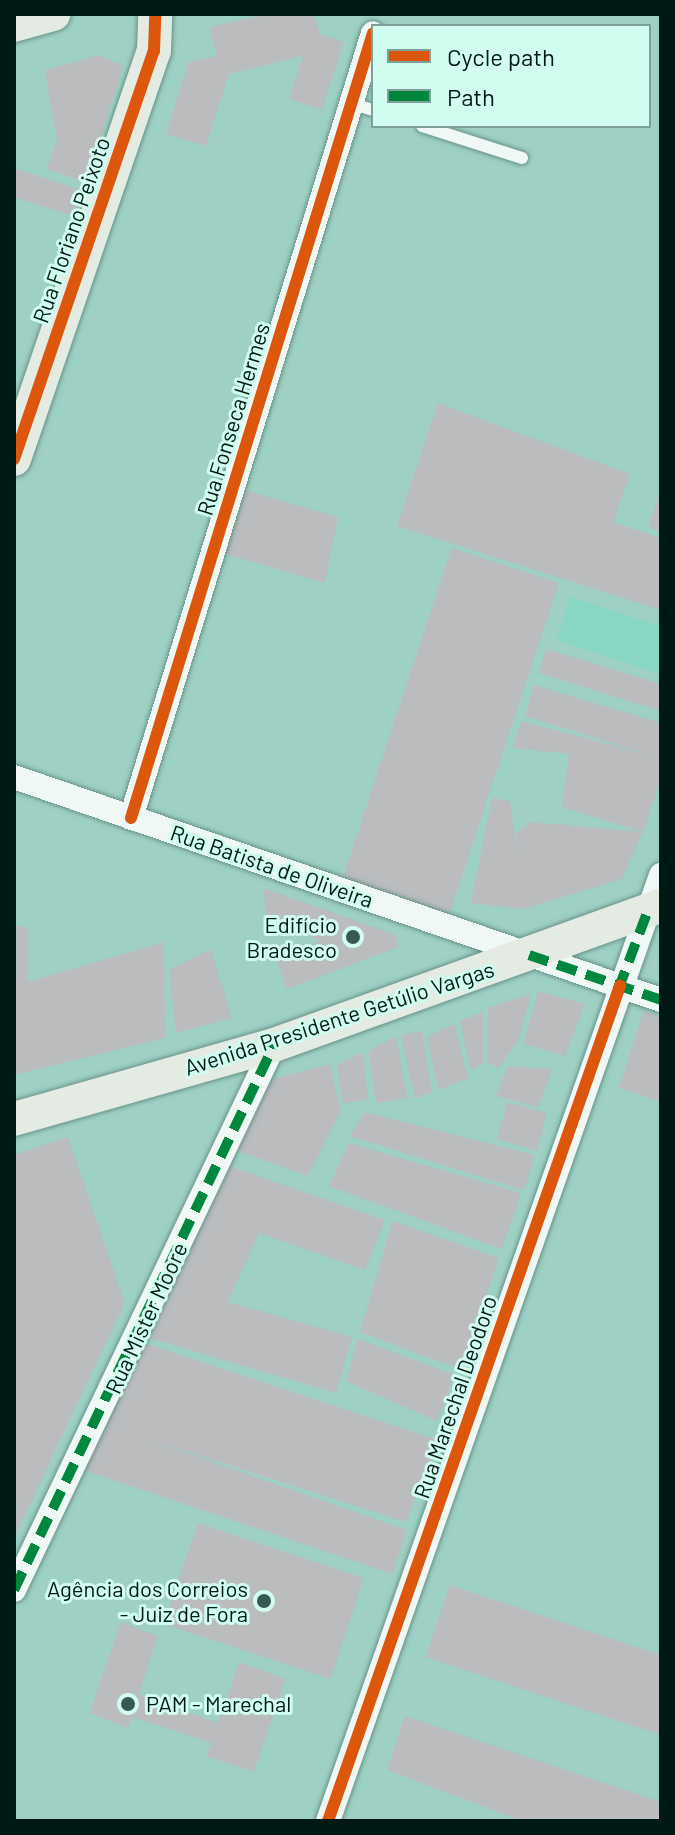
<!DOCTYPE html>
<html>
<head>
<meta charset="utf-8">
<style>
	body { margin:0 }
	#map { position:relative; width:675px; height:1835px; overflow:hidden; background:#9ed0c4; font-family:Barlow,sans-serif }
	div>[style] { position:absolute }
	.built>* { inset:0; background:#88d7c5 }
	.building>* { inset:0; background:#babcbe }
	.roads { filter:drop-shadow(0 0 2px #689289) drop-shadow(0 0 2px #689289) }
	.lane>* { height:12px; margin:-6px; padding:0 6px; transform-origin:6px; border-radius:6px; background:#f0f8f6 }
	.street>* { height:24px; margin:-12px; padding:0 12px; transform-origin:12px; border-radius:12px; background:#f0f8f6 }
	.secondary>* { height:34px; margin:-17px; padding:0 17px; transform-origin:17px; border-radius:17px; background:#e3ebe3 }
	.quiet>* { height:10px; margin-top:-5px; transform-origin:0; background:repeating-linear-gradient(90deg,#00873e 0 20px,transparent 0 30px) }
	.cycleway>* { height:12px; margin:-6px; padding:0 6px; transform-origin:6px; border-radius:6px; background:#dc560c }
	.dots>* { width:22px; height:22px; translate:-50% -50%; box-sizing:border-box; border:4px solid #d1fcf0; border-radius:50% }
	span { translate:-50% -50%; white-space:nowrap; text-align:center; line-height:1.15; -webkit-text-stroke:6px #d1fcf0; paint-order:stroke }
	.street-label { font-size:22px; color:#001914 }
	.poi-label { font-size:22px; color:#001914 }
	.right { translate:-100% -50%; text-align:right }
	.left { translate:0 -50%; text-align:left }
	.frame { position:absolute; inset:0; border:16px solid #001914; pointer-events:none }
	.legend { position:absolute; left:371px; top:24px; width:280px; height:104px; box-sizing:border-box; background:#d1fcf0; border:2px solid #7da198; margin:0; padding:10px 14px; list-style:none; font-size:24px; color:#001914 }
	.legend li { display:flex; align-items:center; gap:16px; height:40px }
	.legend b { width:40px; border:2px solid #7da198 }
</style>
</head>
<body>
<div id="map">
	<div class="built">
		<div style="clip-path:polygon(570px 597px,661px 626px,661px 674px,557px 640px)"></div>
	</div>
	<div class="building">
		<div style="clip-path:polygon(269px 14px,315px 14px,320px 34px,344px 42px,322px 110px,289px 99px,303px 56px,229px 74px,206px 146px,166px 134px,189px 62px,216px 56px,210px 27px)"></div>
		<div style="clip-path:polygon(100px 55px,123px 66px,86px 183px,47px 169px,57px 140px,45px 70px)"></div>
		<div style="clip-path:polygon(14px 168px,85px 191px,76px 217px,14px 197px)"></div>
		<div style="clip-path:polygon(438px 403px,630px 474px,613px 522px,661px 538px,661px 610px,397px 526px)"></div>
		<div style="clip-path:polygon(241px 489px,338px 517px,325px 583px,222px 553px)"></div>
		<div style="clip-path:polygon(660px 491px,661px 491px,661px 532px,649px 527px)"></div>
		<div style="clip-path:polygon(452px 548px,559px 583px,449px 915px,342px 880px)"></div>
		<div style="clip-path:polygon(546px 649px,661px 684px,661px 711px,539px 673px)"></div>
		<div style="clip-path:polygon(534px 685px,661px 723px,661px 779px,643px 832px,622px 879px,523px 909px,471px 903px,492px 798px,510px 801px,517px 852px,516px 834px,529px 822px,643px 832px,562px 807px,569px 754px,513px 748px,521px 721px,647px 754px,525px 716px)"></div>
		<div style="clip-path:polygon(263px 888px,396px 935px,398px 947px,287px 989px,276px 956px,321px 941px,268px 922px)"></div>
		<div style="clip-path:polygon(14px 925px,28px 928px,28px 982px,164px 942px,165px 1038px,14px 1075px)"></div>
		<div style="clip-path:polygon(211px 949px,232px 1018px,176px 1033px,169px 970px)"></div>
		<div style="clip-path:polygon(538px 991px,585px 1004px,565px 1056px,524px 1044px)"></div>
		<div style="clip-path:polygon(531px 994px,519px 1039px,499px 1068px,488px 1063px,488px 1008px)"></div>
		<div style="clip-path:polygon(644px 1011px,661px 1017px,661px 1102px,619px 1088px)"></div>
		<div style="clip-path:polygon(483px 1012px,483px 1063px,471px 1071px,460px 1021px)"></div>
		<div style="clip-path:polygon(454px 1024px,468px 1078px,439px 1090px,427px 1037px)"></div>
		<div style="clip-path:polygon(422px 1031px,432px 1092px,415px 1099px,401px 1035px)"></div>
		<div style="clip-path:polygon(396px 1036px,407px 1098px,376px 1103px,369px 1051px)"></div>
		<div style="clip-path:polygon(363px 1052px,368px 1099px,343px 1104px,337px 1065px)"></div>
		<div style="clip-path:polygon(330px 1064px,341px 1111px,308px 1176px,233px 1149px,267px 1081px)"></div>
		<div style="clip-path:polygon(508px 1066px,553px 1069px,538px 1107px,496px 1096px)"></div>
		<div style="clip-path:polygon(507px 1102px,547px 1113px,537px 1151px,497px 1139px)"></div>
		<div style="clip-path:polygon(365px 1112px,535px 1155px,524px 1190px,350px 1136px)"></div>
		<div style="clip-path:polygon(68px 1137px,125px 1303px,14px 1538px,14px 1155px)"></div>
		<div style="clip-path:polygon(349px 1143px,521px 1193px,502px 1249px,329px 1186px)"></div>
		<div style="clip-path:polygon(229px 1166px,385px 1220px,365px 1270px,259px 1233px,228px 1302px,352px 1337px,336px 1393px,146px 1337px)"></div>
		<div style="clip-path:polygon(393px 1221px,499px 1258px,462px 1370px,360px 1332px)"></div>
		<div style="clip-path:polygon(358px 1339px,455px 1375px,437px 1421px,346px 1381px)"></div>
		<div style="clip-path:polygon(136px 1340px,438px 1440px,406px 1522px,147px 1439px,407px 1530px,393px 1574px,83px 1470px)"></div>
		<div style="clip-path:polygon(198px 1523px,364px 1578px,331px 1679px,164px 1624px)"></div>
		<div style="clip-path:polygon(450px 1585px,661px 1655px,661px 1735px,426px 1657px)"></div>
		<div style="clip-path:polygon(121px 1622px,158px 1636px,139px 1695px,218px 1723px,239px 1662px,286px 1679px,254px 1772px,206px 1756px,212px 1743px,133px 1717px,128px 1728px,90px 1713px)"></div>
		<div style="clip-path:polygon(405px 1716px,661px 1802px,661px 1821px,522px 1821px,387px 1770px)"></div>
	</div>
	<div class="roads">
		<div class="lane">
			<div style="left:351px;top:103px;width:23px;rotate:18deg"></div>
			<div style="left:422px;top:126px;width:105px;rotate:17.7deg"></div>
		</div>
		<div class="street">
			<div style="left:14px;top:777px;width:684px;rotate:19.02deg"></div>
			<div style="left:131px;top:818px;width:821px;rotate:-72.87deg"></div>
			<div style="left:14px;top:1590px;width:604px;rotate:-64.5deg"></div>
			<div style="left:328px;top:1821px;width:1003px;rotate:-70.61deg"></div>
		</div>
		<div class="secondary">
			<div style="left:14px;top:25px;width:41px;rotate:-15.8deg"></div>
			<div style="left:14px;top:459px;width:431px;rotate:-71.1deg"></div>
			<div style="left:154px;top:51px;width:37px;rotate:-88deg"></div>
			<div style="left:14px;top:1119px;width:270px;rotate:-15.9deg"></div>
			<div style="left:274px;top:1045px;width:411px;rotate:-19.8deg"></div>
		</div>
	</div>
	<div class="quiet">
		<div style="left:529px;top:955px;width:139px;rotate:18.8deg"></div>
		<div style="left:618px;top:990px;width:85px;rotate:-69.4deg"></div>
		<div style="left:14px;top:1590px;width:604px;rotate:-64.5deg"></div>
	</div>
	<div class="cycleway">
		<div style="left:14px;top:459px;width:431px;rotate:-71.1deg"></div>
		<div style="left:154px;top:51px;width:37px;rotate:-88deg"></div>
		<div style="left:131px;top:818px;width:821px;rotate:-72.87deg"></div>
		<div style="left:328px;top:1821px;width:885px;rotate:-70.73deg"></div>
	</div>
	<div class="dots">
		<div style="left:353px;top:937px;background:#375952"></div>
		<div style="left:264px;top:1601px;background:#375952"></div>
		<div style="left:128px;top:1704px;background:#375952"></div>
	</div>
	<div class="street-label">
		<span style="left:71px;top:230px;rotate:-71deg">Rua Floriano Peixoto</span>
		<span style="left:233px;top:419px;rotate:-73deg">Rua Fonseca Hermes</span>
		<span style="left:272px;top:866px;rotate:19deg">Rua Batista de Oliveira</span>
		<span style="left:339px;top:1018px;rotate:-18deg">Avenida Presidente Getúlio Vargas</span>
		<span style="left:146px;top:1318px;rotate:-65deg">Rua Mister Moore</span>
		<span style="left:455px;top:1397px;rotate:-71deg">Rua Marechal Deodoro</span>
	</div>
	<div class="poi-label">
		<span class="right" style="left:337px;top:937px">Edifício<br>Bradesco</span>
		<span class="right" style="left:248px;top:1601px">Agência dos Correios<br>- Juiz de Fora</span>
		<span class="left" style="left:146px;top:1704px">PAM - Marechal</span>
	</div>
	<div class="frame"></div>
	<ul class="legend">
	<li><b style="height:10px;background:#dc560c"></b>Cycle path</li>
	<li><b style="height:10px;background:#00873e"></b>Path</li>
	</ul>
</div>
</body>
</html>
